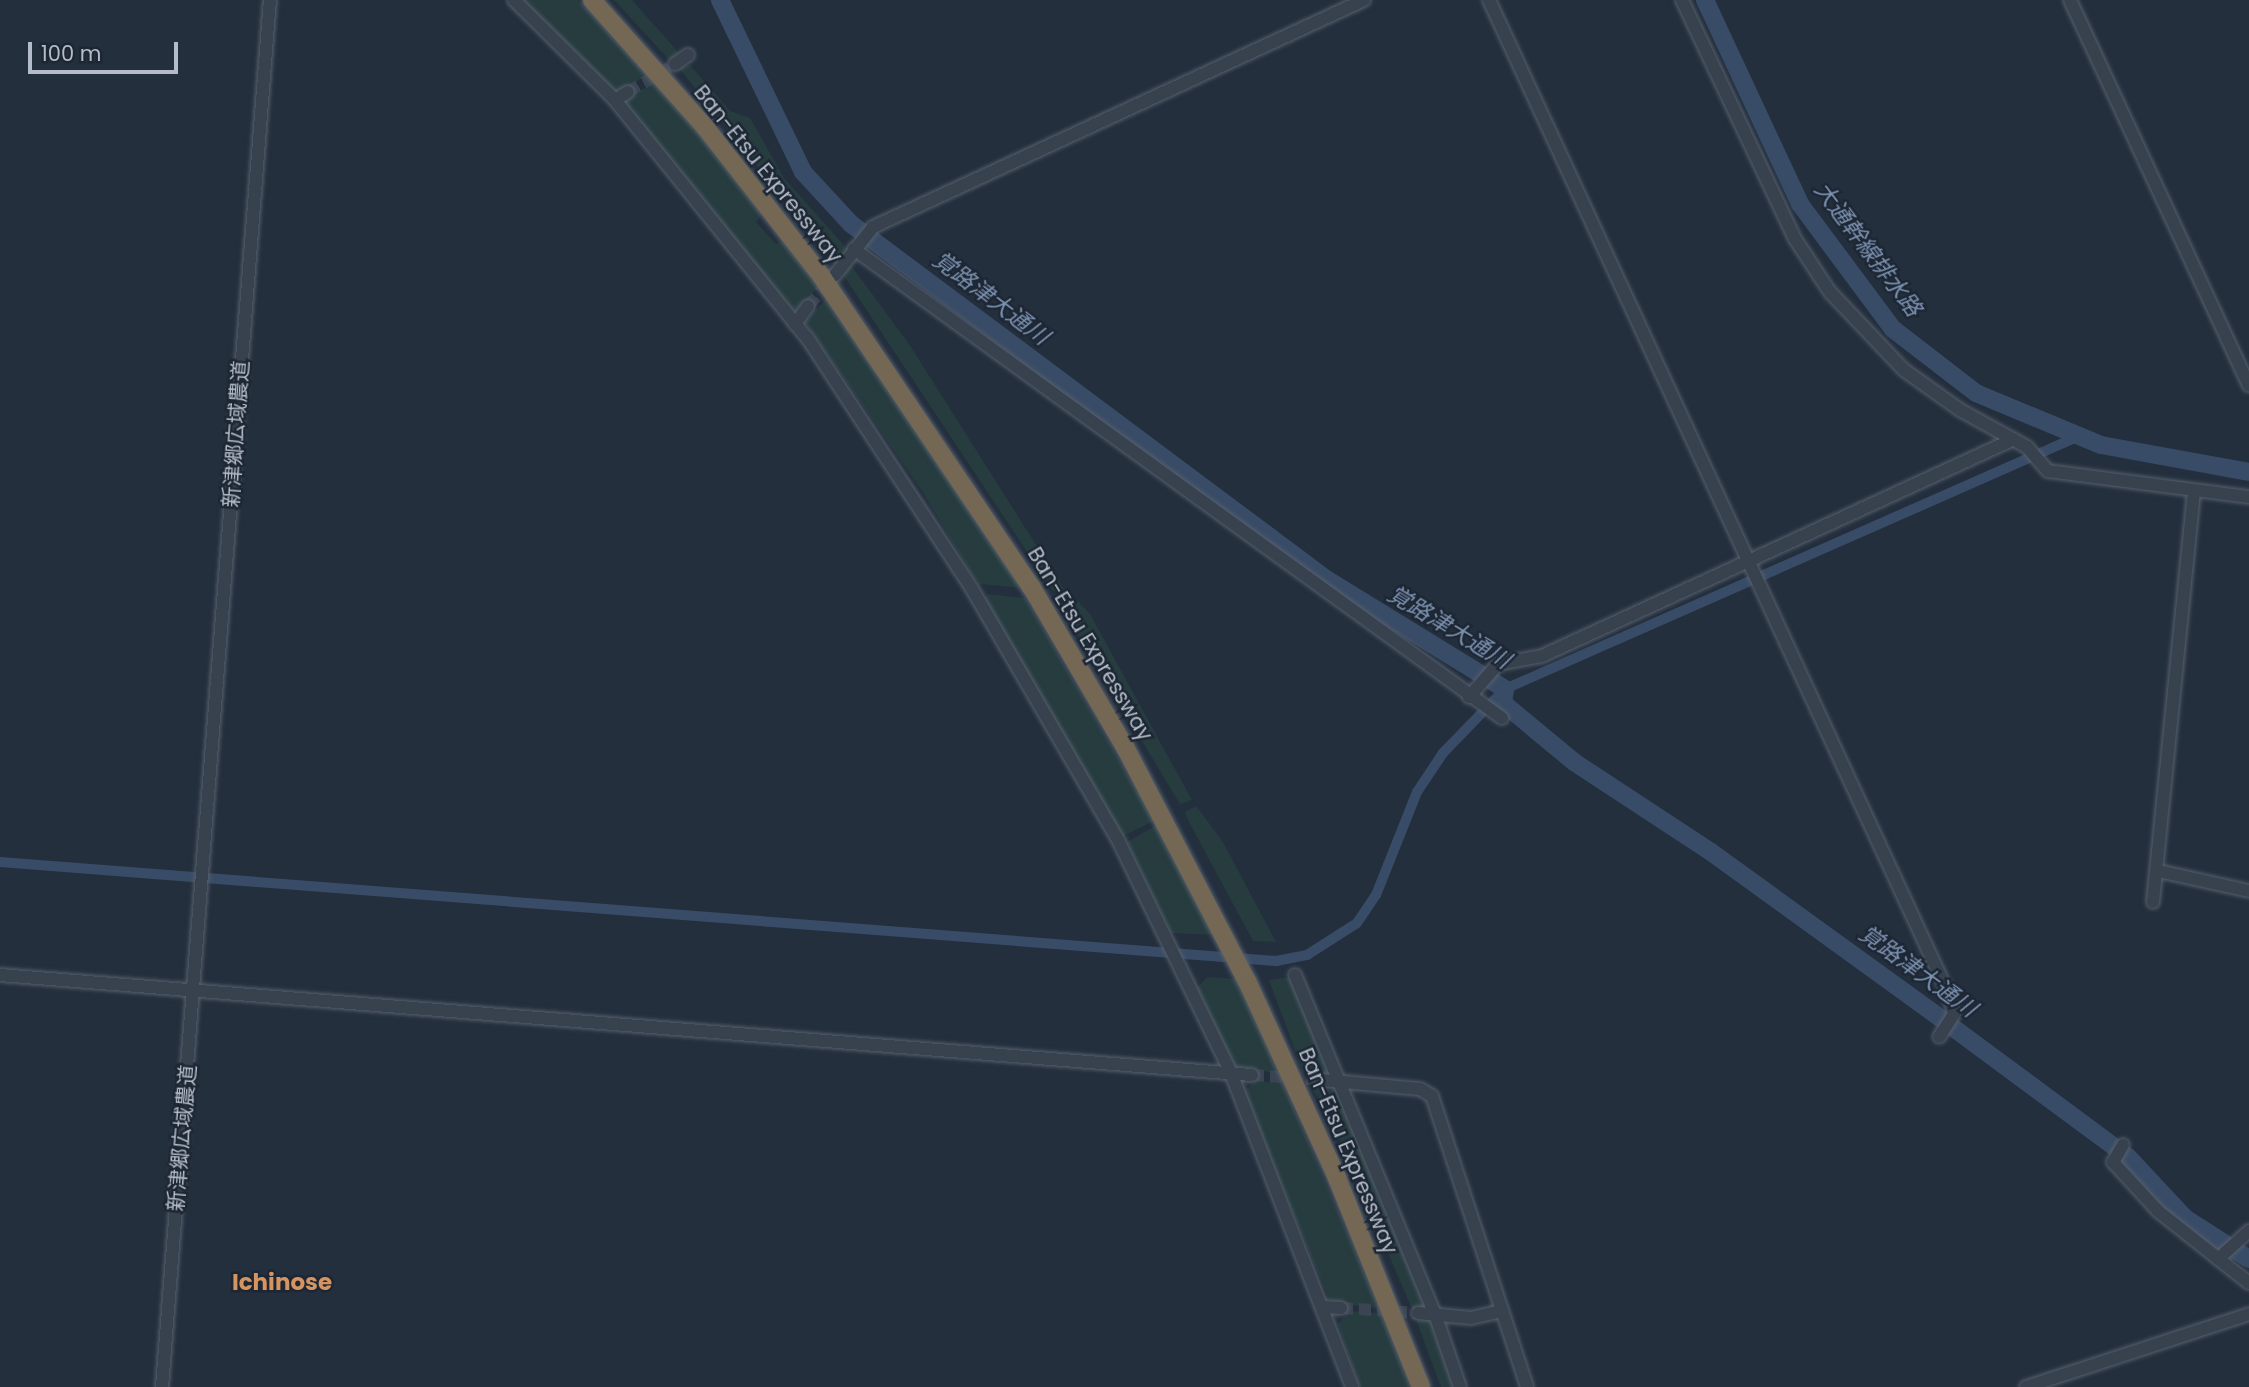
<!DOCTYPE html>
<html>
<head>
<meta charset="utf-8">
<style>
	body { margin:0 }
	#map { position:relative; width:2249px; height:1387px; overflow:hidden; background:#242f3e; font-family:Poppins,"Noto Sans JP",sans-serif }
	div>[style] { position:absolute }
	.green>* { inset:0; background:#263c3f }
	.canal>* { height:10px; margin:-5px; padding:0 5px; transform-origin:5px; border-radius:5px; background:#394c67 }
	.river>* { height:18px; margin:-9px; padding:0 9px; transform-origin:9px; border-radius:9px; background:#394c67 }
	.minor-tunnel>* { height:12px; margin-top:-6px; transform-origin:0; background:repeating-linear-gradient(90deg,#3a4453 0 12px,transparent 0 18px) }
	.roads { filter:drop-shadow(0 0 2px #565f6c) drop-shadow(0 0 2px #565f6c) }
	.minor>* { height:12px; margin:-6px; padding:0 6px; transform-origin:6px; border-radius:6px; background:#38414e }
	.highway>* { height:18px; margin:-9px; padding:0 9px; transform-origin:9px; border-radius:9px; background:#746855 }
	span { translate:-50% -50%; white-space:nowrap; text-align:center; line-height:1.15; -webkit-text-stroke:5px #1d2633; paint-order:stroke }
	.street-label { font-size:21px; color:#b4bcc9 }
	.water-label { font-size:23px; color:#7c92b1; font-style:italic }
	.neighbourhood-label { font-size:23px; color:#d59563; font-weight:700 }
	.scale { position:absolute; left:28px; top:42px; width:150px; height:32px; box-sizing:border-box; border:4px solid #b4bcc9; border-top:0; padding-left:9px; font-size:21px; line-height:24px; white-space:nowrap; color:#b4bcc9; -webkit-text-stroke:5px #1d2633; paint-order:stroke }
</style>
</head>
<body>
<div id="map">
	<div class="green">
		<div style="clip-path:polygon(522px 0,578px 0,647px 75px,615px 94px)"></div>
		<div style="clip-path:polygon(614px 0,632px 0,681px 55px,671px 62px)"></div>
		<div style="clip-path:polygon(690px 65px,730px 111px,750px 118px,784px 178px,848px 250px,836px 266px,679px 68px)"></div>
		<div style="clip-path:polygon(655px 81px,764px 211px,756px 222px,776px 244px,785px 240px,820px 285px,797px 309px,790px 308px,623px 102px)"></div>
		<div style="clip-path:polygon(850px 264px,909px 344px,1064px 589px,1053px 591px,842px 273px)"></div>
		<div style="clip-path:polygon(829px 296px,1022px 588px,980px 584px,972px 575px,924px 494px,805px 322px)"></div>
		<div style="clip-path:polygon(987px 594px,1025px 598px,1154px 821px,1121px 837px,985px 602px)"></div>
		<div style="clip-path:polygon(1058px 602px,1079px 602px,1090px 614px,1192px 800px,1180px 804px)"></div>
		<div style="clip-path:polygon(1196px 806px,1223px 842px,1276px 942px,1253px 941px,1189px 822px,1185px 812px)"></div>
		<div style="clip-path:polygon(1160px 823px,1217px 935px,1171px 933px,1127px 842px)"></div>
		<div style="clip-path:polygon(1207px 977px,1237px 979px,1278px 1073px,1232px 1067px,1197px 988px)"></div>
		<div style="clip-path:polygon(1292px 977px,1333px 1074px,1303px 1072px,1269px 980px)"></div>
		<div style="clip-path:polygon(1255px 1081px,1283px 1083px,1379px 1308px,1331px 1303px,1243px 1093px)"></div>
		<div style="clip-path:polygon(1309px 1086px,1338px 1092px,1432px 1312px,1412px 1309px,1325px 1106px)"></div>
		<div style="clip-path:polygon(1349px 1311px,1381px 1313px,1410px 1387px,1360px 1387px,1338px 1324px)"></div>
		<div style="clip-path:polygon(1415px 1317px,1435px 1318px,1458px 1387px,1441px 1387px)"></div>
	</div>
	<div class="canal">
		<div style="left:0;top:862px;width:1280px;rotate:4.44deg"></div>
		<div style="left:1276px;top:961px;width:32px;rotate:-11deg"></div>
		<div style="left:1307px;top:955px;width:59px;rotate:-32.6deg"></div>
		<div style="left:1357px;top:923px;width:34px;rotate:-56deg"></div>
		<div style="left:1376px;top:895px;width:111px;rotate:-68.3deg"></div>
		<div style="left:1417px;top:792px;width:47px;rotate:-56.3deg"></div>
		<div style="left:1443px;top:753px;width:89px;rotate:-45.9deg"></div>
		<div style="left:1505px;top:689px;width:627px;rotate:-23.79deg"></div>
	</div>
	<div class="river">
		<div style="left:720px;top:0;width:191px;rotate:64.2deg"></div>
		<div style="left:803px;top:172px;width:71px;rotate:47.3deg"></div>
		<div style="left:851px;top:224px;width:593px;rotate:36.77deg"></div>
		<div style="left:1326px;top:579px;width:210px;rotate:31.6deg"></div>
		<div style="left:1505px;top:689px;width:14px;rotate:98deg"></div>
		<div style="left:1503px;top:703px;width:92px;rotate:39.7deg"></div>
		<div style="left:1574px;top:762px;width:164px;rotate:33.3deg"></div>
		<div style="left:1711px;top:852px;width:273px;rotate:35.9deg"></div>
		<div style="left:1932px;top:1012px;width:244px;rotate:36.5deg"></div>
		<div style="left:2128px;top:1157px;width:83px;rotate:46.9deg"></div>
		<div style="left:2185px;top:1218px;width:76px;rotate:32.6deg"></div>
		<div style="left:1705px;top:0;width:225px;rotate:65deg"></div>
		<div style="left:1800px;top:204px;width:156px;rotate:53.4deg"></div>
		<div style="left:1893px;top:329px;width:105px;rotate:37.6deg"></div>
		<div style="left:1976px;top:393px;width:135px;rotate:22.6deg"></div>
		<div style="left:2101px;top:445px;width:150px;rotate:10.3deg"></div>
	</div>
	<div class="minor-tunnel">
		<div style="left:628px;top:92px;width:55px;rotate:-30.8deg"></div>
		<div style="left:808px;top:306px;width:33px;rotate:-49deg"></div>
		<div style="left:1252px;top:1075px;width:69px;rotate:4.1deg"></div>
		<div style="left:1341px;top:1308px;width:77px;rotate:3.7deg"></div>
	</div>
	<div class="roads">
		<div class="minor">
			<div style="left:514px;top:0;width:142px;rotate:44.7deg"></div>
			<div style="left:615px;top:100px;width:307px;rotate:51.1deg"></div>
			<div style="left:808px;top:339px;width:299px;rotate:56.7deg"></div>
			<div style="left:972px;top:589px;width:293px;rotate:59.8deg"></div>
			<div style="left:1119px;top:842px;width:257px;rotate:64.1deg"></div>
			<div style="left:1231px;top:1073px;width:337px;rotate:68.9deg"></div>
			<div style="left:1489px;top:0;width:1094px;rotate:65.19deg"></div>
			<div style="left:1948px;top:993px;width:22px;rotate:74deg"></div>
			<div style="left:1954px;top:1014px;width:27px;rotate:123deg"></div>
			<div style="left:1682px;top:0;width:264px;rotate:64.7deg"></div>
			<div style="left:1795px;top:239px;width:64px;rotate:56.6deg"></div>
			<div style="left:1830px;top:292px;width:108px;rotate:46.5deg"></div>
			<div style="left:1904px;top:370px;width:69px;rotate:35.5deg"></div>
			<div style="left:1960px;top:410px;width:77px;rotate:28.9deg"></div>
			<div style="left:2027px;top:447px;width:32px;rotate:49deg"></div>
			<div style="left:2048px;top:471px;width:203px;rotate:7.4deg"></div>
			<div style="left:2070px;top:0;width:425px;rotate:65.1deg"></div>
			<div style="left:675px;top:64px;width:16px;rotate:-35deg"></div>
			<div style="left:615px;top:100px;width:15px;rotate:-32deg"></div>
			<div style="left:854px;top:249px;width:800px;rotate:35.9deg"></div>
			<div style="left:835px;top:275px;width:61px;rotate:-51.6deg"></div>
			<div style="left:873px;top:227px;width:541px;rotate:-24.81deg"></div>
			<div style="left:795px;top:324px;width:22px;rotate:-54deg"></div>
			<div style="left:1469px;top:697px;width:44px;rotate:-48.7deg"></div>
			<div style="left:1498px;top:664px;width:45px;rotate:-10.3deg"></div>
			<div style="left:1542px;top:656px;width:519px;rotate:-24.69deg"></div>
			<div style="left:2158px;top:871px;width:93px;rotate:12.4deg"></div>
			<div style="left:2153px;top:902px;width:413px;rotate:-84.3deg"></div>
			<div style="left:0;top:975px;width:1256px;rotate:4.57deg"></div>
			<div style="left:1295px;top:975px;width:367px;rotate:67.6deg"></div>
			<div style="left:1435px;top:1314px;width:77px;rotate:71.1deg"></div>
			<div style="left:1321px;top:1080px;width:99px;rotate:5.2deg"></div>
			<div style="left:1420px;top:1089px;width:14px;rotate:30deg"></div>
			<div style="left:1432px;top:1096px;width:306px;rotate:71.9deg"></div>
			<div style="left:2123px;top:1145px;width:20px;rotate:120deg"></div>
			<div style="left:2113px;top:1162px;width:67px;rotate:47.4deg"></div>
			<div style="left:2158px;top:1211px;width:116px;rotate:38.4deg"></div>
			<div style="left:2218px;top:1259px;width:42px;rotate:-42.1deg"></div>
			<div style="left:1323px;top:1307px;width:18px;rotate:3deg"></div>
			<div style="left:1418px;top:1313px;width:53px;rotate:5.4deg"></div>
			<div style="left:1471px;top:1318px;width:32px;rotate:-13deg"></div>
			<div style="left:162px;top:1387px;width:1391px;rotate:-85.55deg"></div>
			<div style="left:2026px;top:1387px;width:235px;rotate:-18.1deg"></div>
		</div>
		<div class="highway">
			<div style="left:592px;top:0;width:170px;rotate:48.3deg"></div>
			<div style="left:705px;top:127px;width:190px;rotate:52deg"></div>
			<div style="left:822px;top:277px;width:375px;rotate:56deg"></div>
			<div style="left:1032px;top:588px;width:184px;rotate:59.7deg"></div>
			<div style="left:1125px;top:747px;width:264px;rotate:62.5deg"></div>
			<div style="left:1247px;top:981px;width:217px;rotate:65.4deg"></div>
			<div style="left:1337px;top:1178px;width:225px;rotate:68.1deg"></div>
		</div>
	</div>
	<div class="street-label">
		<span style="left:768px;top:174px;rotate:51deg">Ban-Etsu Expressway</span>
		<span style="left:236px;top:434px;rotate:-86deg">新津郷広域農道</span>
		<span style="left:1090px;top:644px;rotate:59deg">Ban-Etsu Expressway</span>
		<span style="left:182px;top:1138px;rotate:-85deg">新津郷広域農道</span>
		<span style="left:1348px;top:1151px;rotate:67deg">Ban-Etsu Expressway</span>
	</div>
	<div class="water-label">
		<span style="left:1868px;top:249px;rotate:53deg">大通幹線排水路</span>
		<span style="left:991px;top:298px;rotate:37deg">覚路津大通川</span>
		<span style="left:1449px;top:627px;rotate:31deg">覚路津大通川</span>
		<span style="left:1918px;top:971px;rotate:36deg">覚路津大通川</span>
	</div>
	<div class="neighbourhood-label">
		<span style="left:282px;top:1282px">Ichinose</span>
	</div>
	<div class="scale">100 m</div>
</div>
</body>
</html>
